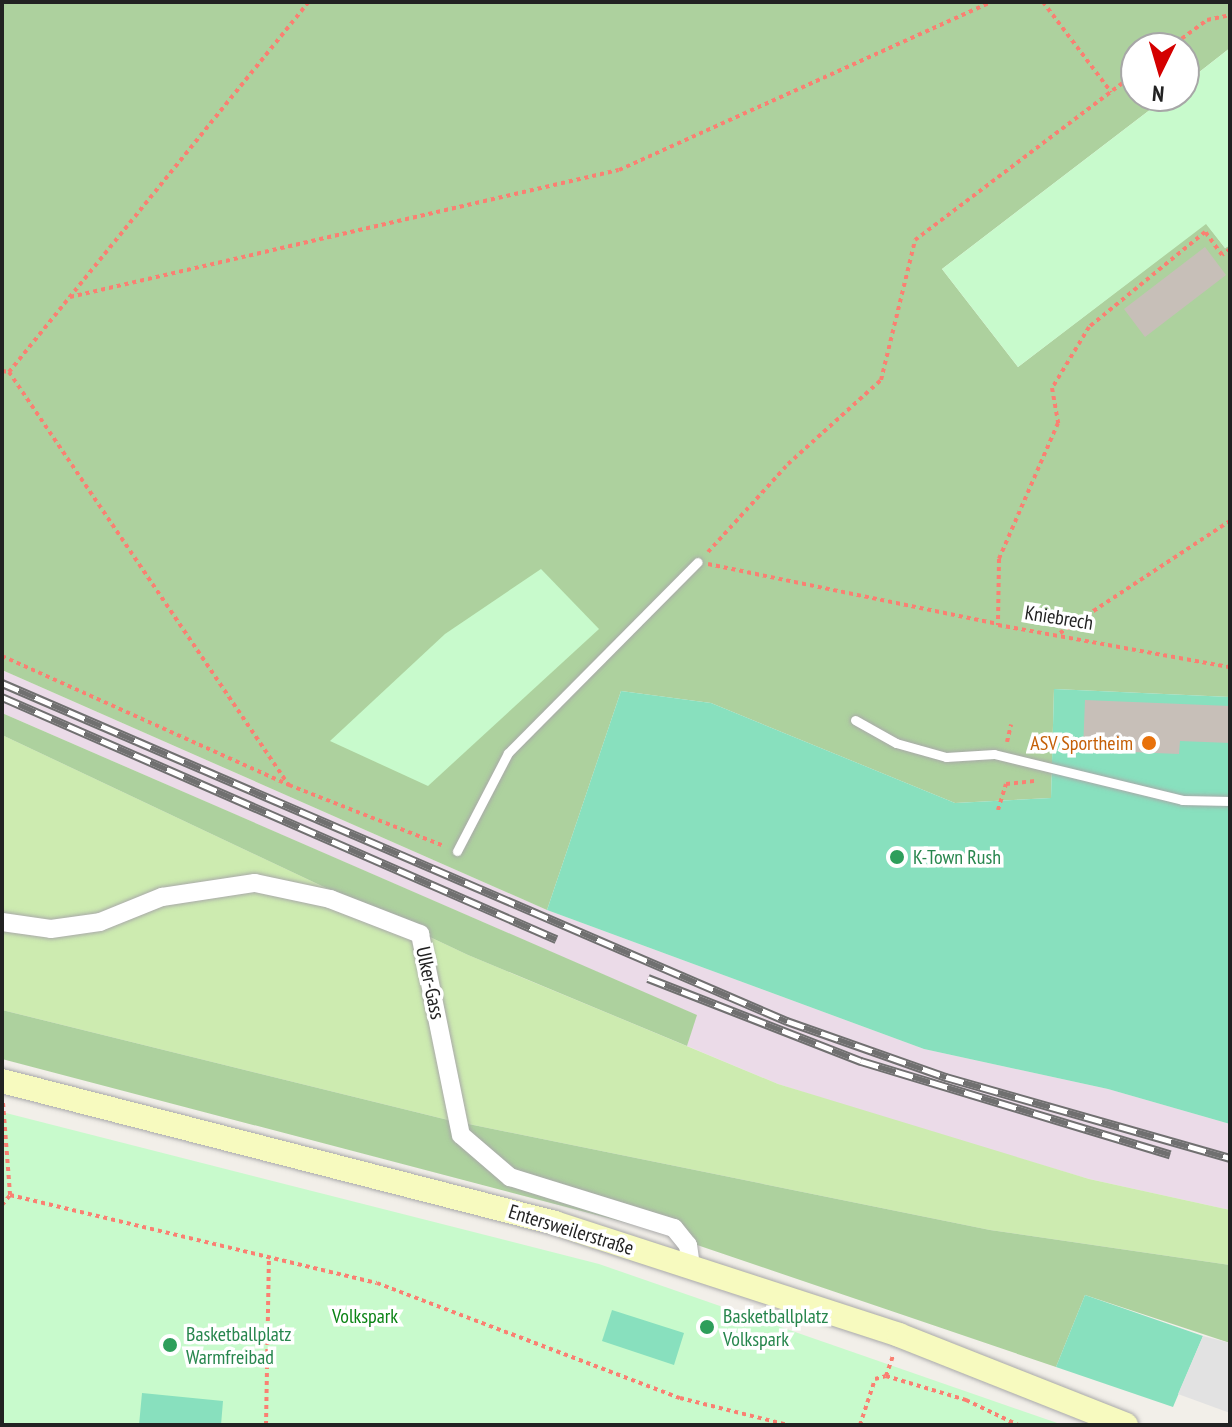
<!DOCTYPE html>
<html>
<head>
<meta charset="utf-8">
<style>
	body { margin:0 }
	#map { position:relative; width:1232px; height:1427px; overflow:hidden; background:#f2efe9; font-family:"PT Sans Narrow",sans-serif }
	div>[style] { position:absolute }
	.industrial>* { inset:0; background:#ebdbe8 }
	.grass>* { inset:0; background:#cdebb0 }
	.forest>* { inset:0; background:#add19e }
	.park>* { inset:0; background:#c8facc }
	.pitch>* { inset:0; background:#88e0be }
	.parking>* { inset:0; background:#e2e2e2 }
	.building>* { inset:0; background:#c7bfb8 }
	.path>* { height:4px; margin-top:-2px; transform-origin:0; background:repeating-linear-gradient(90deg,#fa8072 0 4px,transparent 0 8px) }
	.roads { filter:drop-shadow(0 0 2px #a9a9a9) drop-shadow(0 0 2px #a9a9a9) }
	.service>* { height:9px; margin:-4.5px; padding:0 4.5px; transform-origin:4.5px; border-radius:4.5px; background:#fff }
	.minor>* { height:18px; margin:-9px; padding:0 9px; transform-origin:9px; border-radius:9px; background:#fff }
	.secondary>* { height:24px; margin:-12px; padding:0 12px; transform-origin:12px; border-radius:12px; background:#f7fabf }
	.rail>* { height:9px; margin-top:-4.5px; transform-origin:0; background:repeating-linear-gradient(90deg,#fff 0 18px,#707070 0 36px); box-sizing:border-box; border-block:2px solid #707070 }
	.dots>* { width:22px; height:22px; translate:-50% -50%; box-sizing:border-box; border:4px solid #fff; border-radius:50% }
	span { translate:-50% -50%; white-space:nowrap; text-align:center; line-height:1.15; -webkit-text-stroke:7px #fff; paint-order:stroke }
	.street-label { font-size:20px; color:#222 }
	.food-label { font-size:20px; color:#c56008 }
	.right { translate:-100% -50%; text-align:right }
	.leisure-label { font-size:20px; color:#27864d }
	.left { translate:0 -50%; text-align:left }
	.park-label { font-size:20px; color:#0c8416 }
	.frame { position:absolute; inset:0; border:4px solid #222; pointer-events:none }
	.north { position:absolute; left:1120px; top:32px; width:80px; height:80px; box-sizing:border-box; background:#fff; border:2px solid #a7a7a7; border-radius:50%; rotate:185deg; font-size:22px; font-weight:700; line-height:32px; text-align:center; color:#222 }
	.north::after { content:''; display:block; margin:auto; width:28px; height:36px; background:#d40000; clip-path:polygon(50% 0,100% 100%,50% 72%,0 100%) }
</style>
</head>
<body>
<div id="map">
	<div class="industrial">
		<div style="clip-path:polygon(2px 670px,547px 910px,924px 1049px,1108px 1089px,1230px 1124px,1230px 1210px,1089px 1179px,897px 1122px,778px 1084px,687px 1046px,696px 1015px,2px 713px)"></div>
	</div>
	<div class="grass">
		<div style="clip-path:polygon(2px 735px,468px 955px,778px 1084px,1089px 1179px,1230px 1210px,1230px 1265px,990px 1230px,444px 1119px,2px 1010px)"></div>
	</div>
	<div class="forest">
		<div style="clip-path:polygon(2px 2px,1230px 2px,1230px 48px,1184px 84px,1184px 48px,1136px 48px,1136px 96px,1168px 96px,942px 269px,1018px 367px,1206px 223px,1225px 248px,1230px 245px,1230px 697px,1054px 689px,1051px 798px,955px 803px,711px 703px,621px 691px,547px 910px,2px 670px)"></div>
		<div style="clip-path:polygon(2px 713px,697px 1015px,687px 1046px,468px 955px,2px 735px)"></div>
		<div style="clip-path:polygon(2px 1010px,444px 1119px,990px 1230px,1230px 1265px,1230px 1343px,1085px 1295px,1056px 1367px,650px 1229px,2px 1059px)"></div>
	</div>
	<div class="park">
		<div style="clip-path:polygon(1230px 48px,1230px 245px,1225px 248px,1206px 224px,1018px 367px,942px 269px,1168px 96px,1184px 96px,1184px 84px)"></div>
		<div style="clip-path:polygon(541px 569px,599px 629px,428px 786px,330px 741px,445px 634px)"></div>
		<div style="clip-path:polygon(2px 1112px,599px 1264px,1063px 1425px,2px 1425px)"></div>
	</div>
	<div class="pitch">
		<div style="clip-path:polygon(1054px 689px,1230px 697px,1230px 1124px,1108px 1089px,924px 1049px,547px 910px,621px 691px,711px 703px,955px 803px,1051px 798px)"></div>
		<div style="clip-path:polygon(1085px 1295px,1203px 1336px,1173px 1407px,1056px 1367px)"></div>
		<div style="clip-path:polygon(612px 1310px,684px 1333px,674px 1365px,602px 1341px)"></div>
		<div style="clip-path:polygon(142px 1393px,223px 1401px,221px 1425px,139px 1425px)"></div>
	</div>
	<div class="parking">
		<div style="clip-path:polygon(1203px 1336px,1230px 1343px,1230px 1413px,1178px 1394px)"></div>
	</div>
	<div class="building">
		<div style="clip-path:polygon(1205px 247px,1226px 275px,1145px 337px,1124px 309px)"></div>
		<div style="clip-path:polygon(1085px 700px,1230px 706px,1230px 743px,1180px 741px,1179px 754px,1083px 750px)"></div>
	</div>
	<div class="path">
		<div style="left:1043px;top:2px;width:113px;rotate:52.9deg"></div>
		<div style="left:1169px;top:48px;width:47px;rotate:-36.4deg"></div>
		<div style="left:1207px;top:20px;width:24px;rotate:-12deg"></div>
		<div style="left:1230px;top:249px;width:10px;rotate:143deg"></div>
		<div style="left:1222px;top:255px;width:29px;rotate:-126deg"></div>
		<div style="left:1205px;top:232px;width:150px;rotate:140.7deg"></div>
		<div style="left:1089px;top:327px;width:71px;rotate:121.2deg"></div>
		<div style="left:1052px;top:388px;width:36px;rotate:80deg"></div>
		<div style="left:1058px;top:423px;width:148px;rotate:113.5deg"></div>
		<div style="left:999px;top:559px;width:66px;rotate:90.9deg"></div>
		<div style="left:998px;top:625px;width:236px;rotate:10.3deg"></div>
		<div style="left:70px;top:297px;width:563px;rotate:-13.03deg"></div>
		<div style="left:619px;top:170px;width:408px;rotate:-24.3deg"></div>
		<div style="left:2px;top:371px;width:7px;rotate:8deg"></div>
		<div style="left:9px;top:372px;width:499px;rotate:55.9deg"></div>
		<div style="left:9px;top:372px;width:476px;rotate:-51deg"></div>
		<div style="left:708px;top:552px;width:119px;rotate:-47.7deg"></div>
		<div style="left:788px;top:464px;width:125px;rotate:-42.1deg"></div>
		<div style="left:881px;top:380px;width:144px;rotate:-76.3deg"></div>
		<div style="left:915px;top:240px;width:277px;rotate:-37.1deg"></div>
		<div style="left:708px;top:564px;width:295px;rotate:11.7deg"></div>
		<div style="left:1060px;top:633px;width:204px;rotate:-33.4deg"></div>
		<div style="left:2px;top:656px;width:315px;rotate:24.2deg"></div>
		<div style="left:289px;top:785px;width:167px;rotate:21.5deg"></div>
		<div style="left:1007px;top:742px;width:18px;rotate:-77deg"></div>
		<div style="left:998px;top:810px;width:27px;rotate:-73deg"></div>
		<div style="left:1006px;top:784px;width:30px;rotate:-6deg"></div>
		<div style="left:3px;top:1103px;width:92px;rotate:85.6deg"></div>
		<div style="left:10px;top:1195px;width:377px;rotate:13.5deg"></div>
		<div style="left:377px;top:1283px;width:324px;rotate:20.8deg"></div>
		<div style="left:680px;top:1398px;width:111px;rotate:14deg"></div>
		<div style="left:2px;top:1205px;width:13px;rotate:-51deg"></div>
		<div style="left:886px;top:1376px;width:84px;rotate:16.7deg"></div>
		<div style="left:966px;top:1400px;width:58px;rotate:25.7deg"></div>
		<div style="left:266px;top:1425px;width:168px;rotate:-89deg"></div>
		<div style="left:860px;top:1425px;width:48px;rotate:-71.9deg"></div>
		<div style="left:875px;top:1379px;width:11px;rotate:-15deg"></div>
		<div style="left:886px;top:1376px;width:21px;rotate:-71deg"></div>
	</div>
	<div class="roads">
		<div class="service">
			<div style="left:855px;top:720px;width:47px;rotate:29.3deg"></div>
			<div style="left:896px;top:743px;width:52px;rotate:15.6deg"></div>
			<div style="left:946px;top:757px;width:48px;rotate:-3.6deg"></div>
			<div style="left:994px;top:754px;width:194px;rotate:13.7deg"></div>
			<div style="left:1182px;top:800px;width:48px;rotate:1.2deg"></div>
			<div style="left:457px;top:851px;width:110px;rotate:-62.5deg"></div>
			<div style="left:508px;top:753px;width:269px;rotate:-45.2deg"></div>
		</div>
		<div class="minor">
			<div style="left:2px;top:922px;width:49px;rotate:8.1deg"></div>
			<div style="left:51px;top:929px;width:49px;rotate:-8.1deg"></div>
			<div style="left:100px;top:922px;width:67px;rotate:-22deg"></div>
			<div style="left:162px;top:897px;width:94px;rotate:-8.6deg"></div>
			<div style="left:255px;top:883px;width:77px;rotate:12deg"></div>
			<div style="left:330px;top:899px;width:97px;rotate:21.3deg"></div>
			<div style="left:420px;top:934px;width:205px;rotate:78.5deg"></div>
			<div style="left:461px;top:1135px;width:65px;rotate:40.6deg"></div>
			<div style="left:510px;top:1177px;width:172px;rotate:17.3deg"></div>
			<div style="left:674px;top:1228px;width:22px;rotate:51deg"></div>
			<div style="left:688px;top:1245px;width:21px;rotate:82deg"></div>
		</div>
		<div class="secondary">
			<div style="left:2px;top:1081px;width:571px;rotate:14.4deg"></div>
			<div style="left:555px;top:1223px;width:362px;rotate:18deg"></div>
			<div style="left:899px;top:1335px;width:244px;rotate:21.6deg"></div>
		</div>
	</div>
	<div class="rail">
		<div style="left:2px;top:683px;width:855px;rotate:23.3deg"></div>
		<div style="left:787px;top:1021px;width:169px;rotate:19.4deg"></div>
		<div style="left:946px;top:1077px;width:295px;rotate:15.9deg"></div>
		<div style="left:2px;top:697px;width:605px;rotate:23.6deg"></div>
		<div style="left:648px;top:978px;width:229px;rotate:21.3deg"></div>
		<div style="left:861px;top:1061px;width:323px;rotate:16.8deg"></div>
	</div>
	<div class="dots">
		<div style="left:1149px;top:743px;background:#e8710a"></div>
		<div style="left:897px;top:857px;background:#2e9e5b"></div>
		<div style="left:707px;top:1327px;background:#2e9e5b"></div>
		<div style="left:170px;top:1345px;background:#2e9e5b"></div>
	</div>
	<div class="street-label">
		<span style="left:1059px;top:618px;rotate:9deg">Kniebrech</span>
		<span style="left:430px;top:983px;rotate:78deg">Ulker-Gass</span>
		<span style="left:571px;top:1230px;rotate:17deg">Entersweilerstraße</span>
	</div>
	<div class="food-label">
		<span class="right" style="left:1133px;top:743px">ASV Sportheim</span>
	</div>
	<div class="leisure-label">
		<span class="left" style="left:913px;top:857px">K-Town Rush</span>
		<span class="left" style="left:723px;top:1328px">Basketballplatz<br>Volkspark</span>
		<span class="left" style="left:186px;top:1346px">Basketballplatz<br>Warmfreibad</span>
	</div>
	<div class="park-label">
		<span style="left:365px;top:1316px">Volkspark</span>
	</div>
	<div class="frame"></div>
	<div class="north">N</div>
</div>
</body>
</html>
